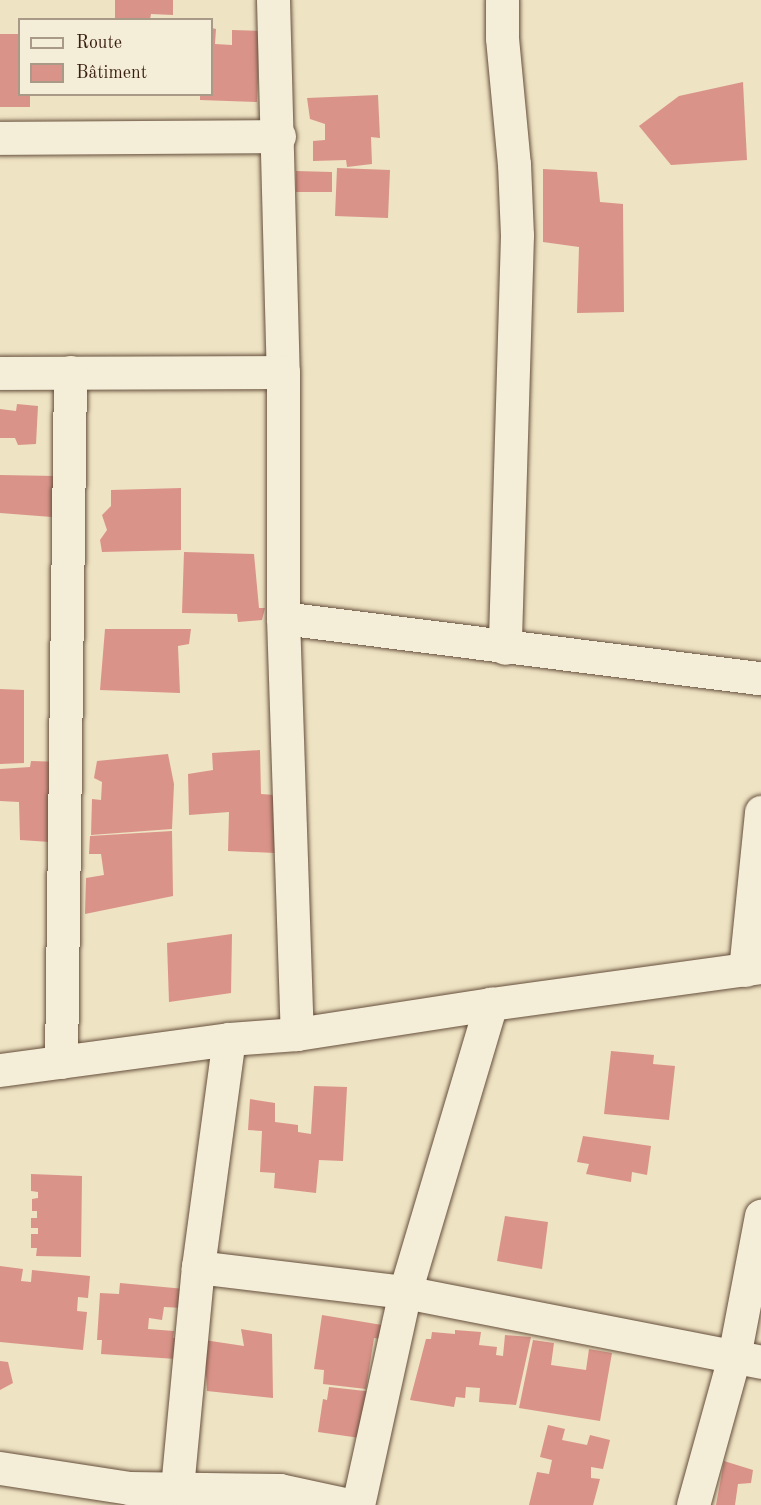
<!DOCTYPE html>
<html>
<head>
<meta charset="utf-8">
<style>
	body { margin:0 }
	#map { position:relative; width:761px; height:1505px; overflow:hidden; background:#eee3c3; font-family:"Old Standard TT",serif }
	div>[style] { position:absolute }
	.building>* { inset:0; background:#da9389 }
	.roads { filter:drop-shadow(0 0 2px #664f3c) drop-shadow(0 0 2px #664f3c) }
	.minor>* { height:33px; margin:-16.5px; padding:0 16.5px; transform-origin:16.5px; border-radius:16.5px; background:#f4edd8 }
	span { translate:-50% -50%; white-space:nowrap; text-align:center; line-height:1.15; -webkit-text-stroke:5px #f4edd8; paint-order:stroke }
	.legend { position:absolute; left:18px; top:18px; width:195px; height:78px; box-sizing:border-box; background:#f4edd8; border:2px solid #a99a88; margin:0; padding:8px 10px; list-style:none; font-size:18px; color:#391e0f }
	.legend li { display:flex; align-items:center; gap:12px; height:30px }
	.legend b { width:30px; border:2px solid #a99a88 }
</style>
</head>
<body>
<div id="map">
	<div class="building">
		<div style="clip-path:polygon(115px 0,173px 0,173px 15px,151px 14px,150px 20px,115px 20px)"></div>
		<div style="clip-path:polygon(212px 28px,216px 29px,215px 44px,232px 45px,232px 30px,260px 31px,257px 102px,200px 100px,200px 94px,212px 94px)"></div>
		<div style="clip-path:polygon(0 34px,20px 34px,20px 94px,30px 94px,30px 107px,0 107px)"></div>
		<div style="clip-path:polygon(743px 82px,747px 160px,671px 165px,639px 126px,679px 96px)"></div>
		<div style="clip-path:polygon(378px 95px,380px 138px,371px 137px,372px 164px,347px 167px,346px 160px,313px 161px,313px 141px,325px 140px,325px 124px,310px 119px,307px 98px)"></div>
		<div style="clip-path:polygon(337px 168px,390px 170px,388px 218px,335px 216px)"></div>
		<div style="clip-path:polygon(543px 169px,597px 172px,600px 202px,623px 204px,624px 312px,577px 313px,579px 247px,543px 242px)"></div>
		<div style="clip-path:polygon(296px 171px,332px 172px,332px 192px,296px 192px)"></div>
		<div style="clip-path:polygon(17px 404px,38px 406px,36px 444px,18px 445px,15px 438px,0 438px,0 409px,16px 411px)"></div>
		<div style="clip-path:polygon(0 475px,56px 476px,52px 517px,0 513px)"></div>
		<div style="clip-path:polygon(181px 488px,181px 550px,102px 552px,100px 540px,107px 530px,102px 515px,111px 506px,111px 490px)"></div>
		<div style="clip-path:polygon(184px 552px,254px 554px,259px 608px,265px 608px,262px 620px,238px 622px,237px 614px,182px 613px)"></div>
		<div style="clip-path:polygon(105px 629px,191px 629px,189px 644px,178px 646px,180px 693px,100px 690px)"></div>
		<div style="clip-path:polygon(0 689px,24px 690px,24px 763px,0 764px)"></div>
		<div style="clip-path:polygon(260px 750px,261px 794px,275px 795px,275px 853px,228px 851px,229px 812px,189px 815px,188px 774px,213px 770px,212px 753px)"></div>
		<div style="clip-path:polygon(168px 754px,174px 784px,172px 829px,91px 835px,92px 799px,101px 800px,102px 782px,94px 778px,97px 761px)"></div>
		<div style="clip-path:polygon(31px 761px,64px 762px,50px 842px,20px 840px,19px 802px,0 801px,0 769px,30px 767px)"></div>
		<div style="clip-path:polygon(172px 831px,173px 896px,85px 914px,86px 878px,104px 875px,101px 854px,89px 854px,90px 836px)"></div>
		<div style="clip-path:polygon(232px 934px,231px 993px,169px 1002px,167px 943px)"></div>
		<div style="clip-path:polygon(611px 1051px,654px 1055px,653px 1064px,675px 1066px,669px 1120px,604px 1114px)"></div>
		<div style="clip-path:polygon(314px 1086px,347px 1087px,343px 1161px,319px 1160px,316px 1193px,274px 1188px,275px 1173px,260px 1172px,262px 1131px,248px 1130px,250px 1099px,275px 1103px,275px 1122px,298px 1125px,298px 1132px,311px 1134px)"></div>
		<div style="clip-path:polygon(583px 1136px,651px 1146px,647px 1175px,632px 1172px,631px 1182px,586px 1174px,589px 1164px,577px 1162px)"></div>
		<div style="clip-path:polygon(31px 1174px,82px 1176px,81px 1257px,36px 1256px,37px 1248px,31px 1248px,31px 1234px,38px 1234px,38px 1228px,31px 1228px,31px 1218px,37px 1218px,37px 1211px,32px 1211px,32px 1199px,38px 1198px,38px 1192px,31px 1191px)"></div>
		<div style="clip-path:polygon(505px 1216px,548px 1222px,542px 1269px,497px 1261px)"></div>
		<div style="clip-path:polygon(0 1266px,23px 1269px,21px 1281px,31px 1282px,32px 1270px,90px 1276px,88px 1298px,78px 1297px,77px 1311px,87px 1312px,83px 1350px,0 1342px)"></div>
		<div style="clip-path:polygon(120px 1283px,185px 1289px,183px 1308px,164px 1307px,162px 1320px,149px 1318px,148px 1329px,174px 1331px,173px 1338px,178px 1338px,176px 1359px,101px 1354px,102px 1340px,97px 1340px,100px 1293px,119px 1294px)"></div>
		<div style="clip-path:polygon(322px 1315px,388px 1326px,387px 1340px,374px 1338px,366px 1389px,323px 1384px,324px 1370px,314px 1369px)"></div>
		<div style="clip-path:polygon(241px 1329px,272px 1334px,273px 1398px,207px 1391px,204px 1340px,244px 1346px)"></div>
		<div style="clip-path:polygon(455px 1330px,481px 1332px,479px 1345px,497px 1347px,496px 1355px,503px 1356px,505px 1335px,531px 1337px,516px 1405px,479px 1402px,480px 1388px,466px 1387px,465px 1398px,456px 1397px,454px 1407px,410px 1400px,426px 1339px,431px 1339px,432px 1332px,455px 1334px)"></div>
		<div style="clip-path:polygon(533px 1340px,554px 1343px,551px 1365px,586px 1370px,589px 1349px,612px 1353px,600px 1421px,519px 1408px)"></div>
		<div style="clip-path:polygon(0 1361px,8px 1362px,13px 1383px,0 1390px)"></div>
		<div style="clip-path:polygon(329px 1387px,374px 1392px,367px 1439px,318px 1432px,323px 1399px,327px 1400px)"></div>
		<div style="clip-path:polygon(548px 1425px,565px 1429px,562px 1440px,587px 1445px,590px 1435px,610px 1440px,603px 1469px,591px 1467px,591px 1478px,600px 1479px,593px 1505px,529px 1505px,537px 1472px,549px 1474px,552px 1460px,540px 1457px)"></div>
		<div style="clip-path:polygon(724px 1461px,753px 1470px,751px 1483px,738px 1484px,735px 1505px,716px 1505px)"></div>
	</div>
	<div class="roads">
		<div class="minor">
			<div style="left:273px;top:0;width:372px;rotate:88.5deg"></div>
			<div style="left:283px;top:372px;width:246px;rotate:90deg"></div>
			<div style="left:283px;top:618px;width:416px;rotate:88.1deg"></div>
			<div style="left:502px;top:0;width:38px;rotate:90deg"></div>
			<div style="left:502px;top:38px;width:127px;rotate:84.6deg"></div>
			<div style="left:514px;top:164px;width:71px;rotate:87.6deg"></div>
			<div style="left:517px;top:235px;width:413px;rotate:91.7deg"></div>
			<div style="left:0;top:138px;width:279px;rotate:-0.4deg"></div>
			<div style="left:0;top:373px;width:283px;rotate:-0.2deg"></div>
			<div style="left:283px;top:618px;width:482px;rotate:7.2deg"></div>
			<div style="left:745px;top:970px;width:159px;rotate:-84.2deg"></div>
			<div style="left:61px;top:1062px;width:690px;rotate:-89.25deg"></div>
			<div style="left:0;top:1070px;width:231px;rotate:-7.7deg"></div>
			<div style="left:229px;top:1039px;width:68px;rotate:-4.2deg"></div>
			<div style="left:297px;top:1034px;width:196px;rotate:-8.8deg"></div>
			<div style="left:491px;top:1004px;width:273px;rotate:-7.8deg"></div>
			<div style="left:198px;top:1267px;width:209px;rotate:6.9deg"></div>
			<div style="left:405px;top:1292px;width:363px;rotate:11.1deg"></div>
			<div style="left:0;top:1468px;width:131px;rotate:8.8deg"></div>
			<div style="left:129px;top:1488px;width:151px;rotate:0.8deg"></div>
			<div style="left:280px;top:1490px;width:71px;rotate:12.3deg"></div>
			<div style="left:177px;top:1488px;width:222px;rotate:-84.6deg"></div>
			<div style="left:198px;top:1267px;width:230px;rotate:-82.3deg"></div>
			<div style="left:358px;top:1505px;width:218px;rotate:-77.6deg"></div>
			<div style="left:405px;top:1292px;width:301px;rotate:-73.4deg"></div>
			<div style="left:693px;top:1505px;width:154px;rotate:-74.5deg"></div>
			<div style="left:734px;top:1357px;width:144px;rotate:-79.2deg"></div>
		</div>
	</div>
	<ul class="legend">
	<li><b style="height:8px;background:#f4edd8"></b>Route</li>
	<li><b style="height:16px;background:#da9389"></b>Bâtiment</li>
	</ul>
</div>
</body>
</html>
